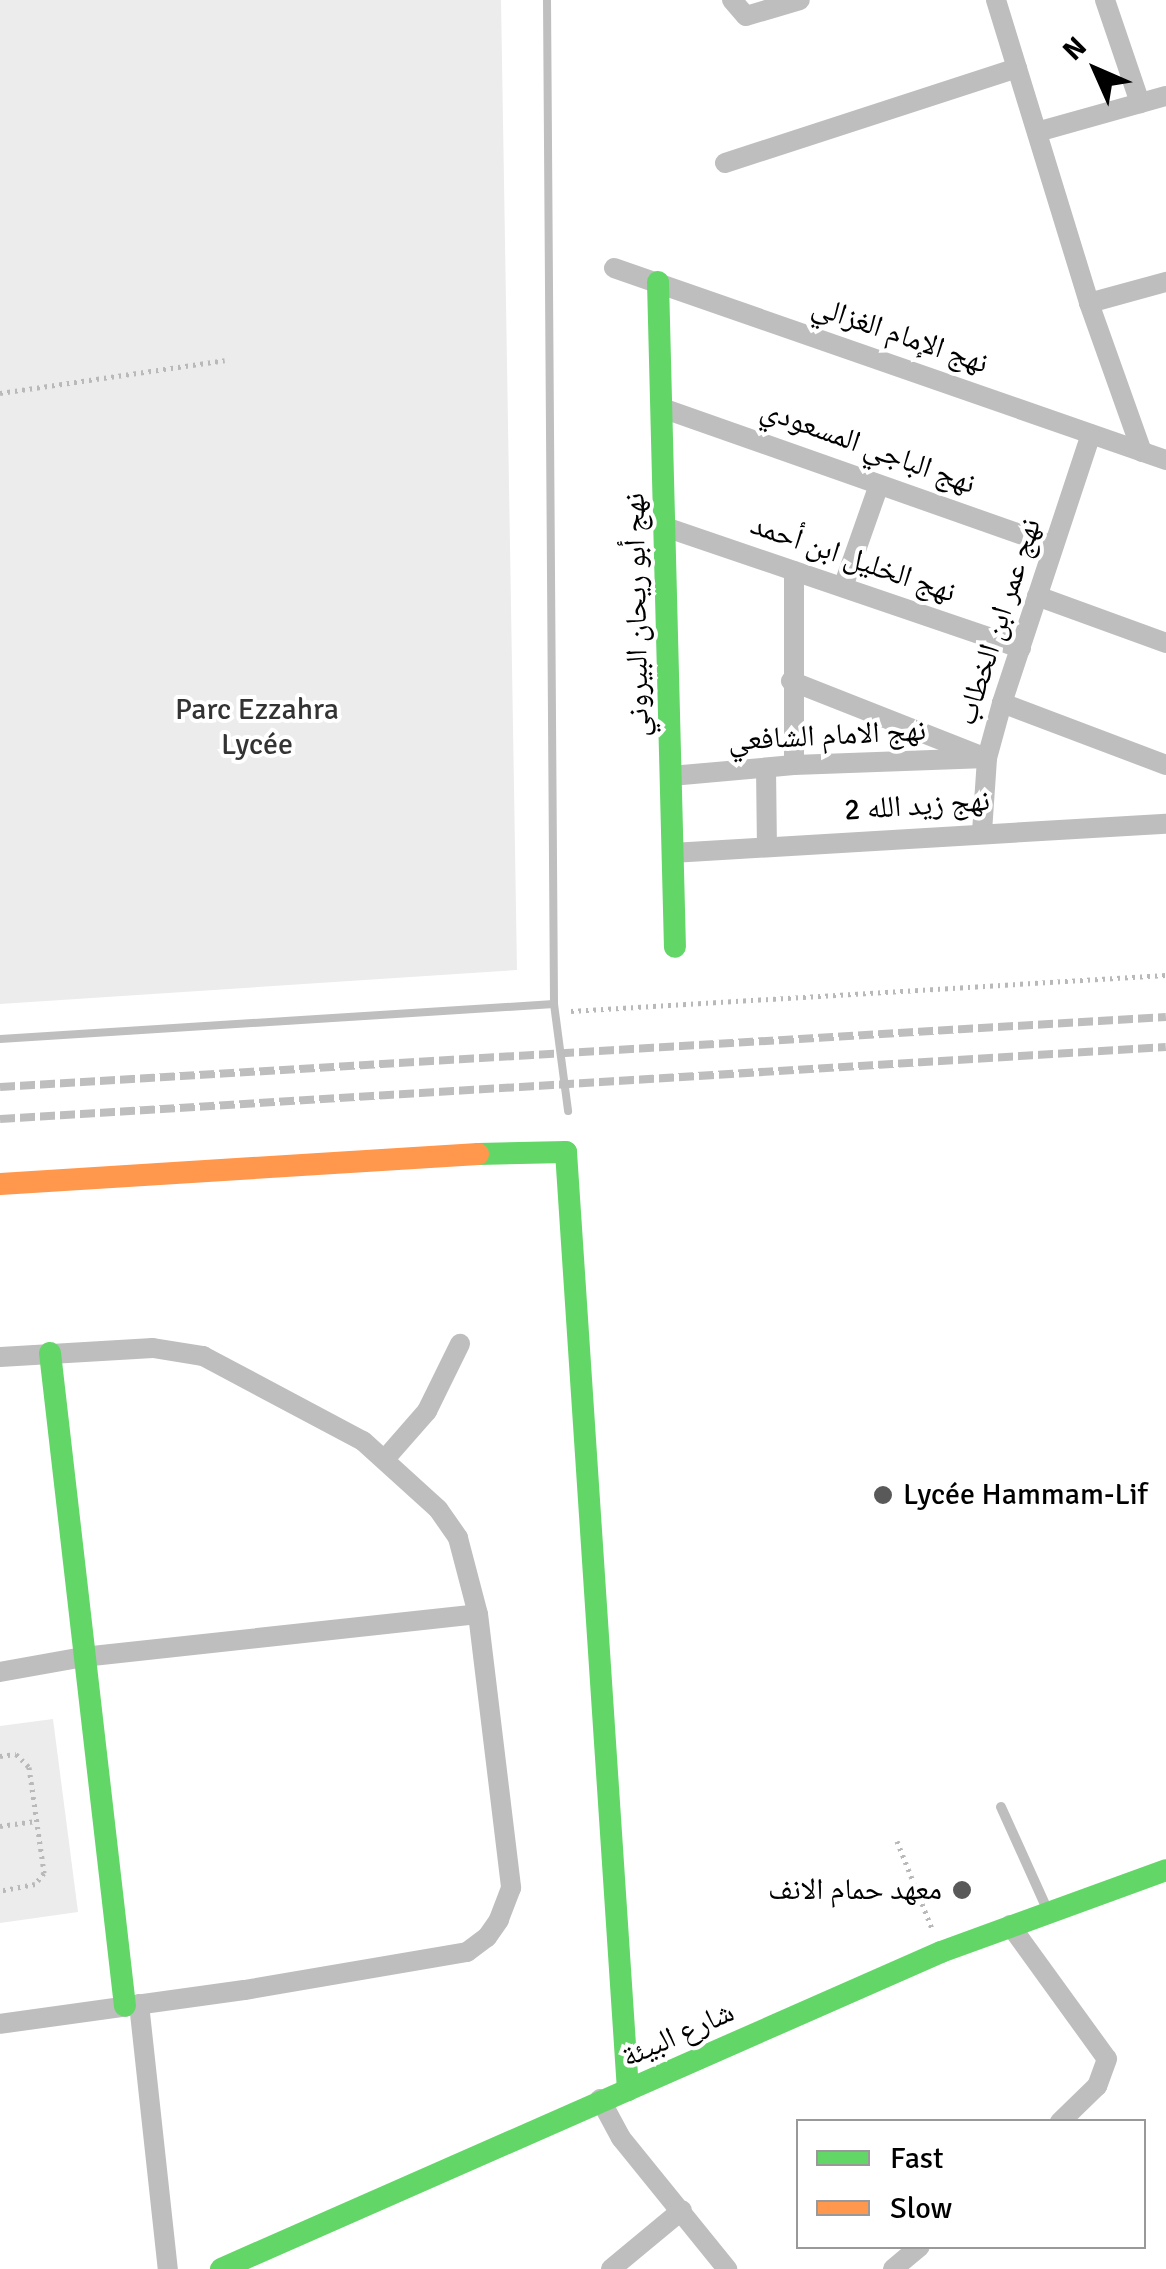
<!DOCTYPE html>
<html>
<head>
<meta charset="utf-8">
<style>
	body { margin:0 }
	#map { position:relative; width:1166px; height:2269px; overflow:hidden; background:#fff; font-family:Signika,"Noto Naskh Arabic",sans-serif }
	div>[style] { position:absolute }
	.green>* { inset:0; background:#ececec }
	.stream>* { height:8px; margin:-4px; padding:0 4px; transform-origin:4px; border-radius:4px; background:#bfbfbf }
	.path>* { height:5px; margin-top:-2.5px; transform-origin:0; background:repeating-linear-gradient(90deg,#b9b9b9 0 2.5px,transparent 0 7.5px) }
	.lane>* { height:10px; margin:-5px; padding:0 5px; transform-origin:5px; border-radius:5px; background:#bebebe }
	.street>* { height:20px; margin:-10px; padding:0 10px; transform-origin:10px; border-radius:10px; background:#bebebe }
	.fast>* { height:22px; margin:-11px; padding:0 11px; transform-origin:11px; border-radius:11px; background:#63d668 }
	.slow>* { height:22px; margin:-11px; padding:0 11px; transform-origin:11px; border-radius:11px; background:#ff974d }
	.rail>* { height:8px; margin-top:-4px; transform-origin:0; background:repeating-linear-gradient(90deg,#bebebe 0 15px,transparent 0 20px) }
	.dots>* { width:28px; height:28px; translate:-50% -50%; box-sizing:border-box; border:5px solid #fff; border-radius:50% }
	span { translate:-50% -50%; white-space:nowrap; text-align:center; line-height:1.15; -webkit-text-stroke:8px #fff; paint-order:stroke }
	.street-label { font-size:30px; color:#000 }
	.park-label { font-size:30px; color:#333 }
	.poi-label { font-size:30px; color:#000 }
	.left { translate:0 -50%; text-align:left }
	.right { translate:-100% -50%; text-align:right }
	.legend { position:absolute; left:796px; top:2119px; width:350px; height:130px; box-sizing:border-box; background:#fff; border:2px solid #999; margin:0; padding:12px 18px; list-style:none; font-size:30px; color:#000 }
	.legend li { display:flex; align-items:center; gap:20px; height:50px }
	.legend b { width:50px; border:2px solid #999 }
	.north { position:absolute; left:1046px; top:20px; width:100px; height:100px; -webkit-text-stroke:8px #fff; paint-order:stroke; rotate:315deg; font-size:28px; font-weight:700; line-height:40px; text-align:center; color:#000 }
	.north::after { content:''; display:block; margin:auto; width:35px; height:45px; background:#000; clip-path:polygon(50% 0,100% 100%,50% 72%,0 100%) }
</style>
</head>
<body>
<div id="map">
	<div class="green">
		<div style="clip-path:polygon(0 0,501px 0,517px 970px,0 1004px)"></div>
		<div style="clip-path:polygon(53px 1719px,78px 1912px,0 1923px,0 1726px)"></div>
	</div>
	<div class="stream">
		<div style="left:547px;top:0;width:1004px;rotate:89.6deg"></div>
		<div style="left:554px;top:1004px;width:108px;rotate:82.5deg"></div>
		<div style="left:0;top:1039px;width:555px;rotate:-3.61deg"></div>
	</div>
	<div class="path">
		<div style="left:0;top:393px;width:227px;rotate:-8.3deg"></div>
		<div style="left:571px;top:1011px;width:596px;rotate:-3.46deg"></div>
		<div style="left:0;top:1756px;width:16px;rotate:-7deg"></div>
		<div style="left:16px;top:1754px;width:18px;rotate:45deg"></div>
		<div style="left:29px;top:1767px;width:107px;rotate:81.9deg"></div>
		<div style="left:44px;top:1873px;width:14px;rotate:129deg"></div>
		<div style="left:35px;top:1884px;width:36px;rotate:169deg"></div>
		<div style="left:0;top:1826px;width:36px;rotate:-8deg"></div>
		<div style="left:897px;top:1841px;width:97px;rotate:68.2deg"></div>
	</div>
	<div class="lane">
		<div style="left:1001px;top:1807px;width:114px;rotate:65.7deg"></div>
	</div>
	<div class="street">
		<div style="left:732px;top:0;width:21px;rotate:49deg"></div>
		<div style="left:746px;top:16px;width:56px;rotate:-16.5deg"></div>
		<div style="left:996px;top:0;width:317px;rotate:72.9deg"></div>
		<div style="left:1089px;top:303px;width:158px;rotate:70.4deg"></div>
		<div style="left:1105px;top:0;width:109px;rotate:71.2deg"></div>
		<div style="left:1037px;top:132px;width:134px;rotate:-15.6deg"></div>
		<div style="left:725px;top:163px;width:307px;rotate:-18deg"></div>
		<div style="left:614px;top:268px;width:584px;rotate:19.18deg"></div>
		<div style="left:1089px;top:303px;width:80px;rotate:-15.3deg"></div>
		<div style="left:662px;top:408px;width:415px;rotate:19.4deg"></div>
		<div style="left:665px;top:527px;width:376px;rotate:18.8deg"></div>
		<div style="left:794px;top:571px;width:194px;rotate:90deg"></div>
		<div style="left:843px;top:587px;width:108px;rotate:-70.6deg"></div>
		<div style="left:1037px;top:596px;width:137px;rotate:20deg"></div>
		<div style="left:791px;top:681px;width:199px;rotate:21.5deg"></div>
		<div style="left:1002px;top:703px;width:175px;rotate:20.7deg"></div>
		<div style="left:766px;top:768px;width:79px;rotate:89.3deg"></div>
		<div style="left:671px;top:776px;width:123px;rotate:-5.1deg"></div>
		<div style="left:794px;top:765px;width:193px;rotate:-2.1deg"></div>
		<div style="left:982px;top:832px;width:74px;rotate:-86.1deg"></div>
		<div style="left:987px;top:758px;width:57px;rotate:-74.7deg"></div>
		<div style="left:1002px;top:703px;width:283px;rotate:-71.7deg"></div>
		<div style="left:672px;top:853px;width:495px;rotate:-3.4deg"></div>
		<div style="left:0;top:1357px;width:153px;rotate:-3.4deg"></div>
		<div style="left:153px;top:1348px;width:51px;rotate:9.1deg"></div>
		<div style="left:203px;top:1356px;width:181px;rotate:28deg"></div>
		<div style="left:363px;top:1441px;width:101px;rotate:42.2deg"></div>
		<div style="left:438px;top:1509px;width:35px;rotate:55deg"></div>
		<div style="left:458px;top:1538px;width:79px;rotate:75.3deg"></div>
		<div style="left:478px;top:1614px;width:276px;rotate:83.1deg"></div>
		<div style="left:511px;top:1888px;width:34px;rotate:111deg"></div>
		<div style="left:499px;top:1920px;width:21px;rotate:125deg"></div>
		<div style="left:487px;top:1937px;width:25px;rotate:143deg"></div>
		<div style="left:467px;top:1952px;width:226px;rotate:170.3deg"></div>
		<div style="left:244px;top:1990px;width:246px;rotate:172.1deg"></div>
		<div style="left:385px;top:1459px;width:64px;rotate:-48.8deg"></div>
		<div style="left:427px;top:1411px;width:75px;rotate:-63.8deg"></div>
		<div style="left:0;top:1672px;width:84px;rotate:-10.2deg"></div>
		<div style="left:83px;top:1657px;width:397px;rotate:-6.2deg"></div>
		<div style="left:1010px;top:1925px;width:165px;rotate:54.1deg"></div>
		<div style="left:1107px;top:2059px;width:29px;rotate:110deg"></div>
		<div style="left:1097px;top:2086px;width:52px;rotate:135.8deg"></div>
		<div style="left:139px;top:2004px;width:267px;rotate:83.8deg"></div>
		<div style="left:600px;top:2099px;width:44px;rotate:61.7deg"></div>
		<div style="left:621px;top:2138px;width:169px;rotate:51deg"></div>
		<div style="left:611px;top:2269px;width:92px;rotate:-39.7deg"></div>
		<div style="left:893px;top:2269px;width:35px;rotate:-40deg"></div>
	</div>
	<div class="fast">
		<div style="left:658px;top:282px;width:665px;rotate:88.54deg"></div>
		<div style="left:478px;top:1154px;width:88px;rotate:-1.3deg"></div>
		<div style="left:566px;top:1152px;width:940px;rotate:86.22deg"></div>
		<div style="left:50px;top:1353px;width:657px;rotate:83.45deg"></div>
		<div style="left:221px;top:2269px;width:787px;rotate:-23.76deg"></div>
		<div style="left:941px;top:1952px;width:239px;rotate:-20deg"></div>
	</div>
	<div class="slow">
		<div style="left:0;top:1184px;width:479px;rotate:-3.6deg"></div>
	</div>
	<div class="rail">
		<div style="left:0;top:1087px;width:1168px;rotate:-3.44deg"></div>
		<div style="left:0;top:1119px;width:1168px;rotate:-3.53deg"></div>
	</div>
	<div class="dots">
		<div style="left:883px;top:1495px;background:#595959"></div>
		<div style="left:962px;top:1890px;background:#595959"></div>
	</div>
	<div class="street-label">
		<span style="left:900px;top:335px;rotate:19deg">نهج الإمام الغزالي</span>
		<span style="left:868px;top:447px;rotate:20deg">نهج الباجي المسعودي</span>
		<span style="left:853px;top:559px;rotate:19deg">نهج الخليل ابن أحمد</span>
		<span style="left:637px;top:615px;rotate:-91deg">نهج أبو ريحان البيروني</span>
		<span style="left:999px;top:622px;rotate:-72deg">نهج عمر ابن الخطاب</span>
		<span style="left:827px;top:736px;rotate:-3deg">نهج الامام الشافعي</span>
		<span style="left:917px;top:806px;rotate:-4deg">نهج زيد الله 2</span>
		<span style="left:678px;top:2035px;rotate:-24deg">شارع البيئة</span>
	</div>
	<div class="park-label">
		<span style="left:257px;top:727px">Parc Ezzahra<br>Lycée</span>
	</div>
	<div class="poi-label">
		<span class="left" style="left:903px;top:1495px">Lycée Hammam-Lif</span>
		<span class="right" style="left:942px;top:1890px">معهد حمام الانف</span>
	</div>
	<ul class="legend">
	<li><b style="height:12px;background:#63d668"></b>Fast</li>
	<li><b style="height:12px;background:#ff974d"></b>Slow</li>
	</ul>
	<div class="north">N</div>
</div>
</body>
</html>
